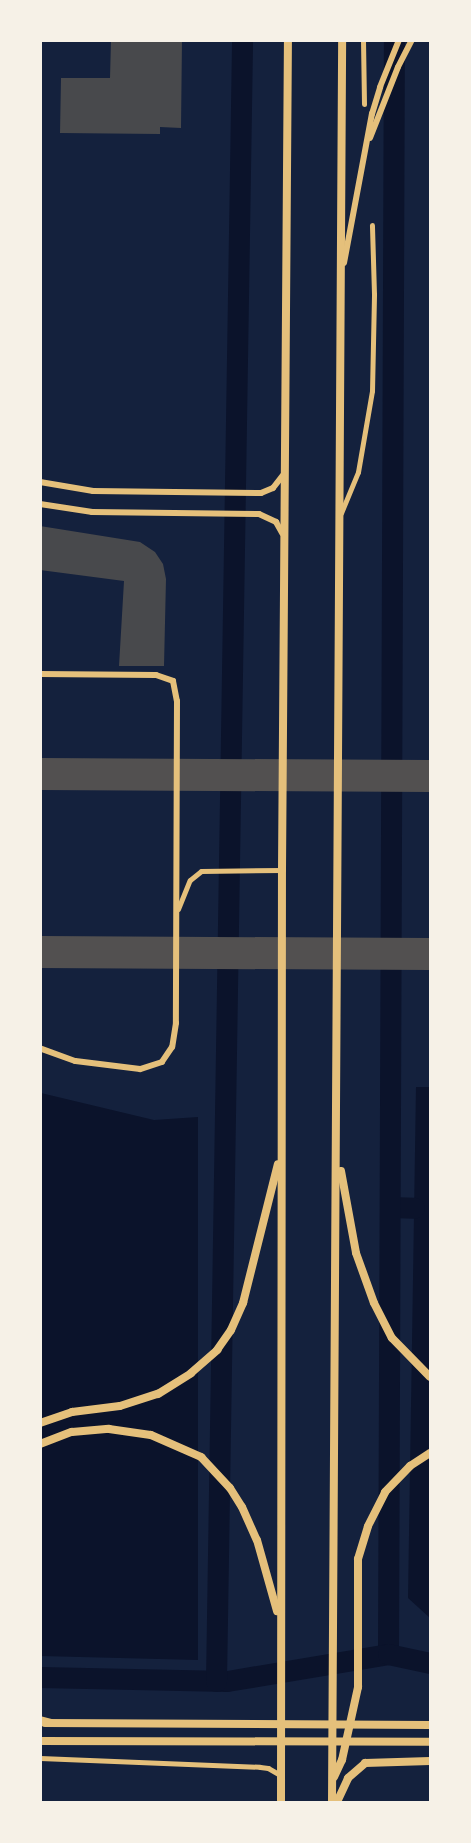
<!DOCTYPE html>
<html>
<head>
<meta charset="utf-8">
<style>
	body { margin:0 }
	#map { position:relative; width:471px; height:1843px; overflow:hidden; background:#14213d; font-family:Montserrat,sans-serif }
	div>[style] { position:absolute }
	.water>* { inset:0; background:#0b132b }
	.river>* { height:21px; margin:-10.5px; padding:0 10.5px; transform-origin:10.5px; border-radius:10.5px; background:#0b132b }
	.taxiway>* { height:32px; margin:-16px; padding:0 16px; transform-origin:16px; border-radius:16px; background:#525050 }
	.building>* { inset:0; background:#48494c }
	.minor>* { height:5px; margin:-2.5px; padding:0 2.5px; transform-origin:2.5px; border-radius:2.5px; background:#e5c07b }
	.tertiary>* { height:6px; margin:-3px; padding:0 3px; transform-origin:3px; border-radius:3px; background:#e5c07b }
	.secondary>* { height:8px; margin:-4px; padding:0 4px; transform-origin:4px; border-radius:4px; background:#e5c07b }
	.primary>* { height:8px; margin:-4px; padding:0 4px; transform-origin:4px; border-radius:4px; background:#e5c07b }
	span { translate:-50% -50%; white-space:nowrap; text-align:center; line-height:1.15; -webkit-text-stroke:6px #f6f1e7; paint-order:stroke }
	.frame { position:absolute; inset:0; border:42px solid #f6f1e7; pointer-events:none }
</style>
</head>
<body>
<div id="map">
	<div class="water">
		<div style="clip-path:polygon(416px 1087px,430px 1087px,430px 1618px,408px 1598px)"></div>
		<div style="clip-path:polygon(41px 1093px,154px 1120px,198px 1117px,198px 1660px,41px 1656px)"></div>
	</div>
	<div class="river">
		<div style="left:390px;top:1207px;width:24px;rotate:2deg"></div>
		<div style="left:388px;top:1654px;width:1614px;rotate:-89.79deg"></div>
		<div style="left:40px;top:1677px;width:187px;rotate:1.2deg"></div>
		<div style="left:227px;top:1681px;width:163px;rotate:-9.5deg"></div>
		<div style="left:388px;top:1654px;width:43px;rotate:12.1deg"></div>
		<div style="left:216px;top:1681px;width:1641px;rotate:-89.09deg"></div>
	</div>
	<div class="taxiway">
		<div style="left:40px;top:774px;width:390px;rotate:0.3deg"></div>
		<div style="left:40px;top:952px;width:390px;rotate:0.3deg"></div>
	</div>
	<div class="building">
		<div style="clip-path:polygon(111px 40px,182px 40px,181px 128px,160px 127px,160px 134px,60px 133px,61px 78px,110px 78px)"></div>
		<div style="clip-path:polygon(40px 526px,140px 542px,155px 552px,163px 564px,166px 579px,164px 666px,119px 666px,124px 581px,40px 570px)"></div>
	</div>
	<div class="minor">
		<div style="left:363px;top:40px;width:64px;rotate:89.1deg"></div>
		<div style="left:341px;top:513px;width:44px;rotate:-67.5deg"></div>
		<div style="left:358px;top:472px;width:82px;rotate:-80.2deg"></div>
		<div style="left:372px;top:391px;width:97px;rotate:-88.8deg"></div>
		<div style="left:374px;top:294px;width:69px;rotate:-91.7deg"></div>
		<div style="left:178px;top:909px;width:31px;rotate:-68deg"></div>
		<div style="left:190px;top:880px;width:14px;rotate:-39deg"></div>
		<div style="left:201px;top:871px;width:81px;rotate:-0.7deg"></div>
		<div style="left:40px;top:1758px;width:220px;rotate:2.3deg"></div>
		<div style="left:260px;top:1767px;width:8px;rotate:7deg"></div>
		<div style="left:268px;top:1768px;width:14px;rotate:30deg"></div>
	</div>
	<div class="tertiary">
		<div style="left:370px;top:138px;width:76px;rotate:-68.5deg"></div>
		<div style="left:398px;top:67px;width:30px;rotate:-63deg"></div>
		<div style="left:344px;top:263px;width:152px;rotate:-79.4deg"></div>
		<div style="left:372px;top:114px;width:28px;rotate:-73deg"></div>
		<div style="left:380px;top:87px;width:51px;rotate:-68deg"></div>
		<div style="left:40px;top:482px;width:54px;rotate:9.6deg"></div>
		<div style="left:93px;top:491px;width:168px;rotate:0.7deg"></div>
		<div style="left:261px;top:493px;width:13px;rotate:-23deg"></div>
		<div style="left:273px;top:488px;width:16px;rotate:-52deg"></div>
		<div style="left:40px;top:504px;width:53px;rotate:8.7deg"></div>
		<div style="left:92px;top:512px;width:167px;rotate:0.7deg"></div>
		<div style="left:259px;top:514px;width:19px;rotate:25deg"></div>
		<div style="left:276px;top:522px;width:13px;rotate:61deg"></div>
		<div style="left:40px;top:674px;width:116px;rotate:0.5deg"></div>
		<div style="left:156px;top:675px;width:18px;rotate:19deg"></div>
		<div style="left:173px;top:681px;width:20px;rotate:79deg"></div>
		<div style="left:177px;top:701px;width:322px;rotate:90.2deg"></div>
		<div style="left:176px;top:1023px;width:24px;rotate:99deg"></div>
		<div style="left:172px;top:1047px;width:18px;rotate:124deg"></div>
		<div style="left:162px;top:1062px;width:23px;rotate:162deg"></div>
		<div style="left:140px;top:1069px;width:65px;rotate:-173deg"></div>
		<div style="left:75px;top:1061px;width:37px;rotate:-160deg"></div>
	</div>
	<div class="secondary">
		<div style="left:45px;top:1723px;width:385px;rotate:0.3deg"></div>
		<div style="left:40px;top:1741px;width:390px;rotate:0.1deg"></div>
	</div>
	<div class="primary">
		<div style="left:341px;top:1171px;width:83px;rotate:79.6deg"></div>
		<div style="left:356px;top:1253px;width:53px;rotate:70.2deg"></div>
		<div style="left:374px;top:1303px;width:39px;rotate:63deg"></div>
		<div style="left:392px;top:1338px;width:54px;rotate:45.7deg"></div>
		<div style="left:40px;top:1423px;width:34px;rotate:-19deg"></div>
		<div style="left:72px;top:1412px;width:48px;rotate:-7.1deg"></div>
		<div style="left:120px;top:1406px;width:40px;rotate:-18deg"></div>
		<div style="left:158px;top:1394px;width:39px;rotate:-32deg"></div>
		<div style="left:191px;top:1373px;width:35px;rotate:-41deg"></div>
		<div style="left:217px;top:1350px;width:24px;rotate:-55deg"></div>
		<div style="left:231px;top:1330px;width:30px;rotate:-66deg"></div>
		<div style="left:243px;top:1303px;width:143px;rotate:-75.9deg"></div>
		<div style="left:40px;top:1444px;width:34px;rotate:-21deg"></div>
		<div style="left:72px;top:1432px;width:37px;rotate:-5deg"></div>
		<div style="left:109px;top:1429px;width:42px;rotate:8.1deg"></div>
		<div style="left:151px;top:1435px;width:55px;rotate:23.7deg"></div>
		<div style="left:201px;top:1457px;width:42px;rotate:46.9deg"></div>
		<div style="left:230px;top:1488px;width:22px;rotate:58deg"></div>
		<div style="left:242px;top:1507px;width:36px;rotate:66deg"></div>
		<div style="left:257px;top:1540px;width:74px;rotate:74.3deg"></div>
		<div style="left:40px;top:1720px;width:11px;rotate:15deg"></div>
		<div style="left:334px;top:1777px;width:19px;rotate:-65deg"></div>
		<div style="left:342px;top:1760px;width:75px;rotate:-77.6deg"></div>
		<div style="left:358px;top:1687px;width:128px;rotate:-90deg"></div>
		<div style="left:358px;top:1559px;width:34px;rotate:-73deg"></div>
		<div style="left:368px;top:1526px;width:38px;rotate:-63deg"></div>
		<div style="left:385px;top:1492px;width:36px;rotate:-46deg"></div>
		<div style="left:410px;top:1466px;width:24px;rotate:-33deg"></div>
		<div style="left:281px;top:1802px;width:932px;rotate:-89.94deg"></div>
		<div style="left:282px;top:870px;width:830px;rotate:-89.59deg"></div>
		<div style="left:332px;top:1802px;width:1762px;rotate:-89.67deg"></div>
		<div style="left:337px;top:1802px;width:26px;rotate:-65deg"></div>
		<div style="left:348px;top:1778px;width:23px;rotate:-41deg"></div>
		<div style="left:365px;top:1763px;width:65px;rotate:-1.8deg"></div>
	</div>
	<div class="frame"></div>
</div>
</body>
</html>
